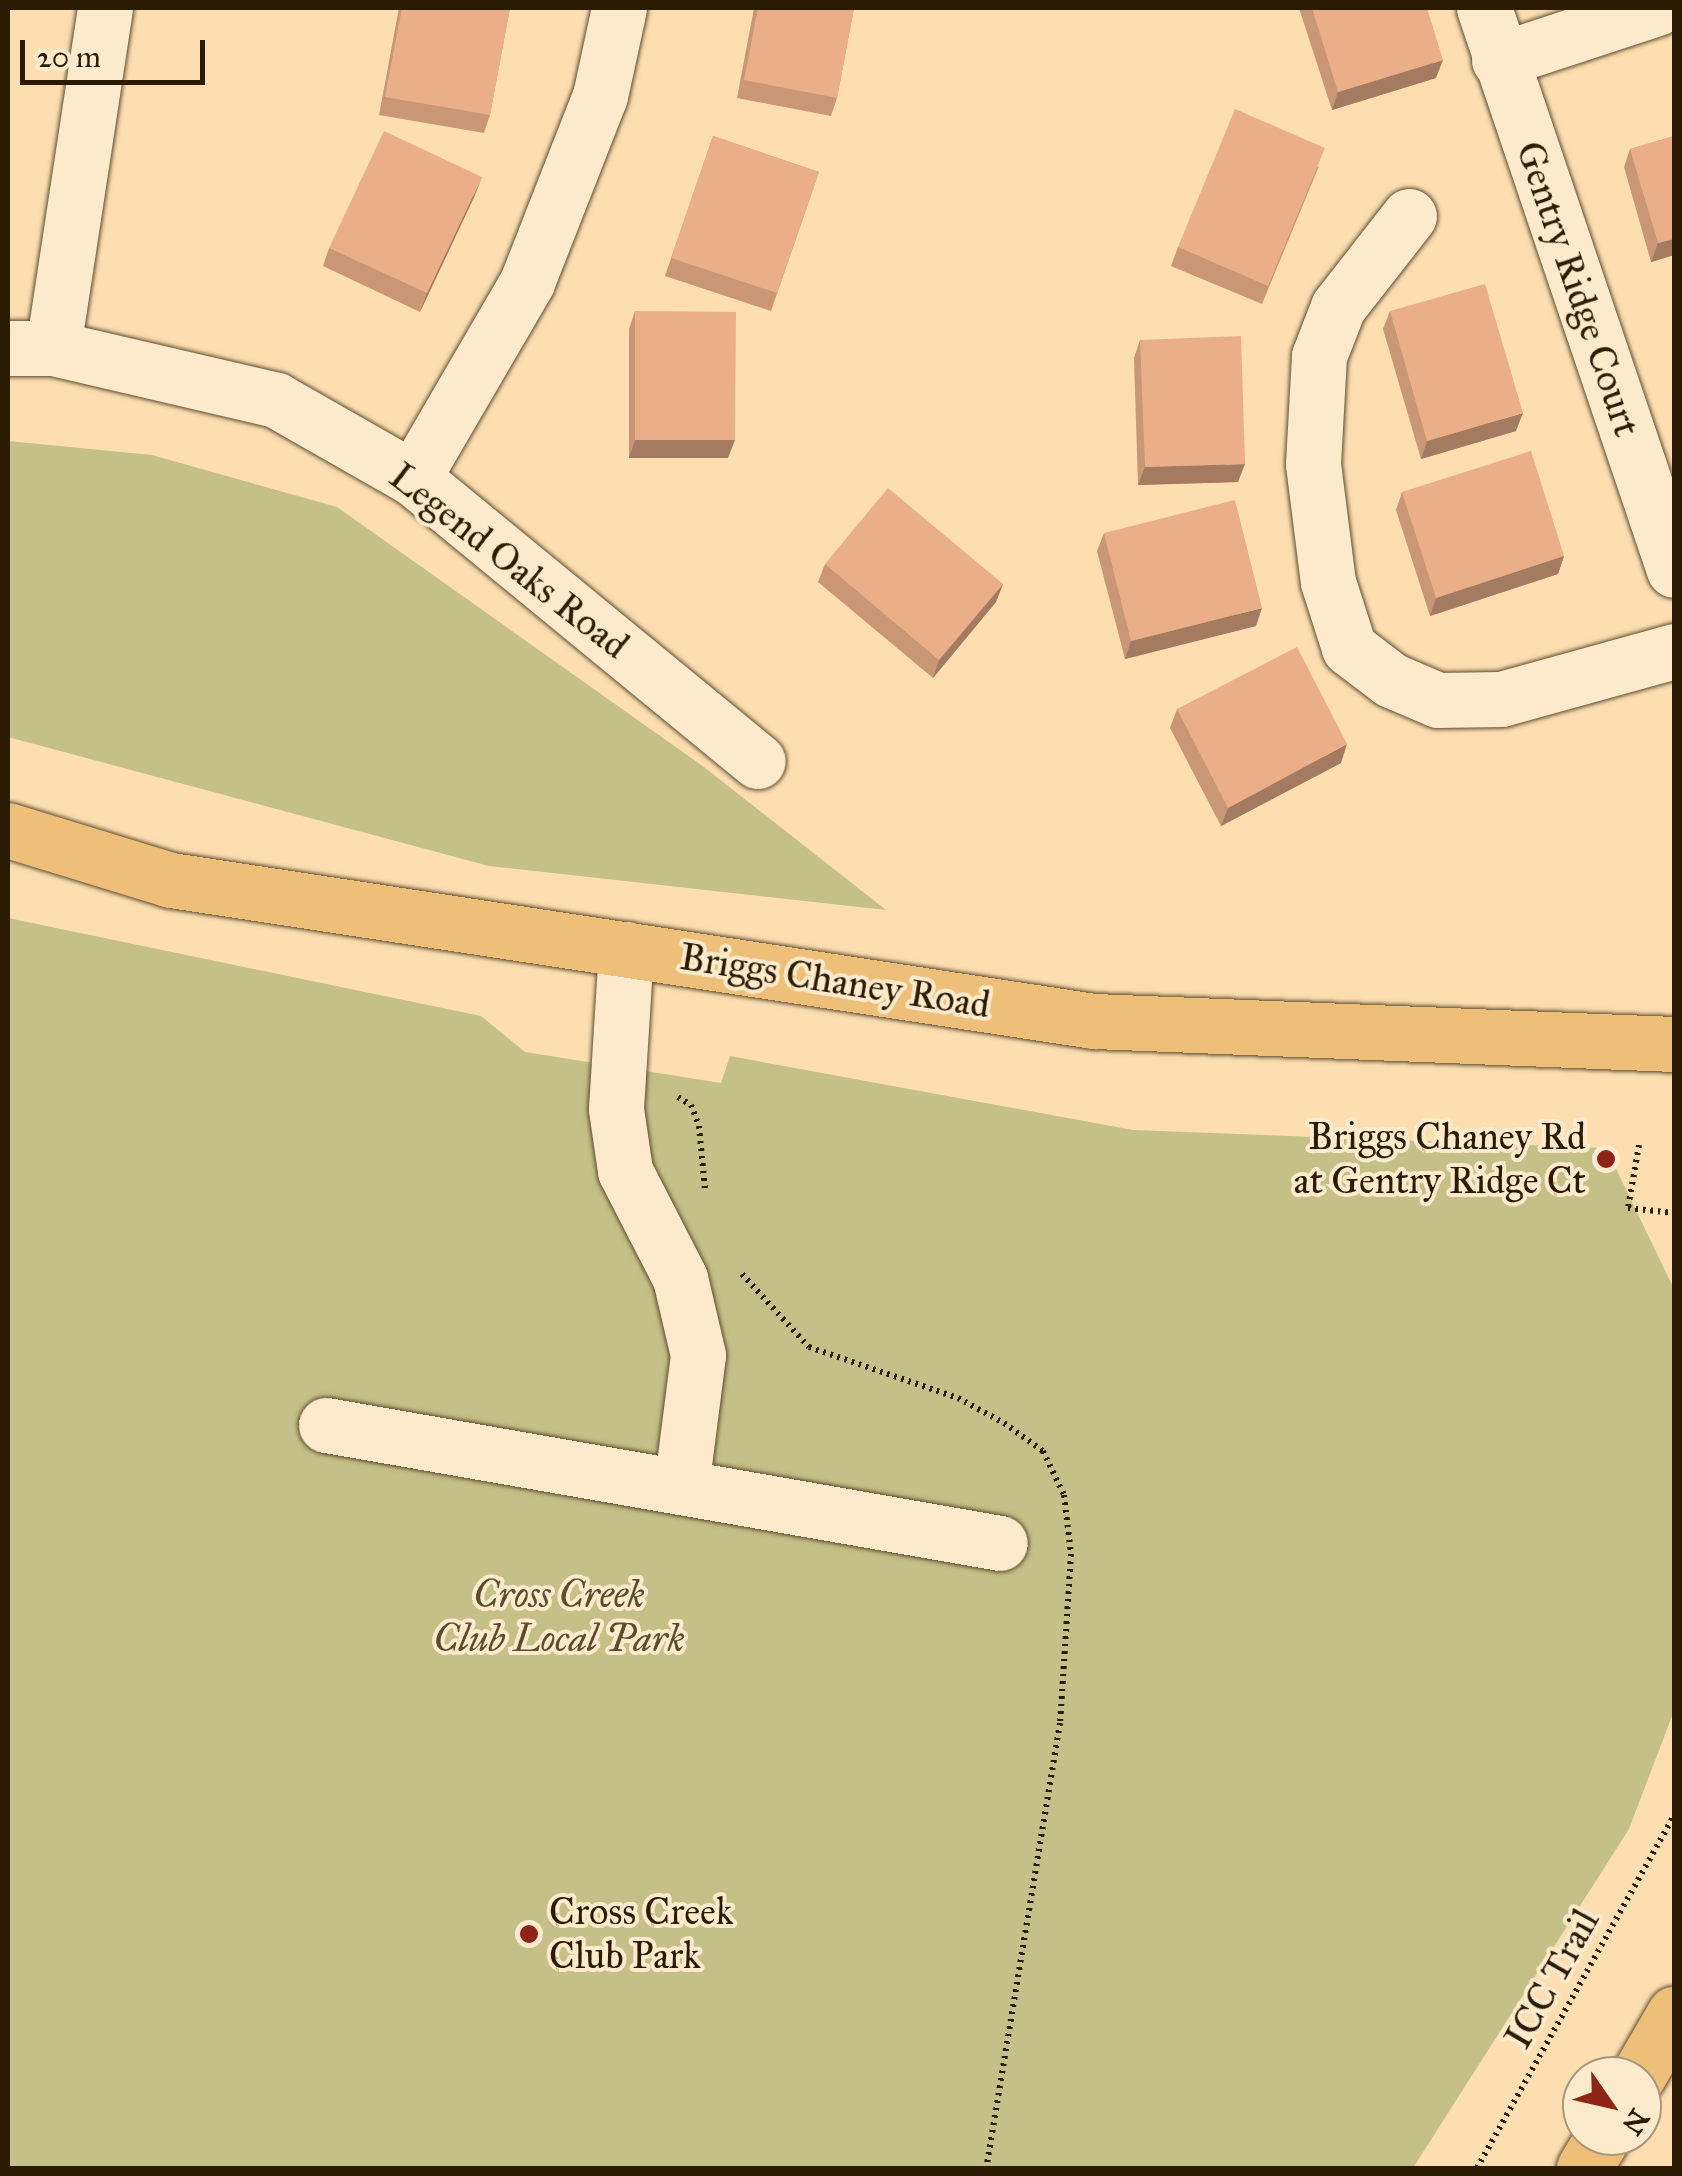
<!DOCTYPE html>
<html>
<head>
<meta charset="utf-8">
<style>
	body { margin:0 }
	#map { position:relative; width:1682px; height:2176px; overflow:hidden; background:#fcdeb1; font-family:"IM FELL Great Primer",serif }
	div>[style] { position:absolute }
	.green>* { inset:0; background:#c4c088 }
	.path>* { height:6px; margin-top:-3px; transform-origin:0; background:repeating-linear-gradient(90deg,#2b1b03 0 2.5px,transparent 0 7.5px) }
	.roads { filter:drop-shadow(0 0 2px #5f4c2e) drop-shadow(0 0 2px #5f4c2e) }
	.minor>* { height:55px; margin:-27.5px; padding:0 27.5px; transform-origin:27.5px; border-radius:27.5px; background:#fdeacc }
	.major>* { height:55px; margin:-27.5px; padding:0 27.5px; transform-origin:27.5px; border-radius:27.5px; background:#eebf78 }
	.highway>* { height:55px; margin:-27.5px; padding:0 27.5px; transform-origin:27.5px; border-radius:27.5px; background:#eebf78 }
	.wall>* { inset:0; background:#c99676 }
	.shaded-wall>* { inset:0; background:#a47a60 }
	.building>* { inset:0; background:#eaaf89 }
	.dots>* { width:28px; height:28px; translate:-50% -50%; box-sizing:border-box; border:5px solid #fdeacc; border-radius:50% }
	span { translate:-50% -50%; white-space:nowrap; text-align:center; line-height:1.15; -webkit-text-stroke:8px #fdeacc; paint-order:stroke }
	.street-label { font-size:38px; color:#2b1b03 }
	.poi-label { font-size:38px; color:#2b1b03 }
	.right { translate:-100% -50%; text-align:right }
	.left { translate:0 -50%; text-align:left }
	.park-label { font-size:38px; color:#594d2b; font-style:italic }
	.frame { position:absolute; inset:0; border:10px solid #2b1b03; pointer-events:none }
	.north { position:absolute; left:1562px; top:2056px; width:100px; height:100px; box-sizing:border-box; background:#fdeacc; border:2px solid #a9977c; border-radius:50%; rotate:124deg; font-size:28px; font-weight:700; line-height:40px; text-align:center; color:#2b1b03 }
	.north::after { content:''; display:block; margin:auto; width:35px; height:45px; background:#8f2418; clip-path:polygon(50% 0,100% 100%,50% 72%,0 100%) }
	.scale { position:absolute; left:20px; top:40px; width:185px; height:45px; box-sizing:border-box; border:5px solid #2b1b03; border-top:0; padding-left:12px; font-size:30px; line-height:35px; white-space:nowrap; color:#2b1b03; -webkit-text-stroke:8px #fdeacc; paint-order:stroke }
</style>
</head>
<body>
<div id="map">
	<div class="green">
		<div style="clip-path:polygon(8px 441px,152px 455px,337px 507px,704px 767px,886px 910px,489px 866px,8px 737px)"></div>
		<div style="clip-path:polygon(8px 918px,481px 1016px,525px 1052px,721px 1083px,730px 1056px,1133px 1130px,1606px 1148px,1674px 1289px,1674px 1711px,1629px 1829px,1413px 2168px,8px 2168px)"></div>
	</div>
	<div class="path">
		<div style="left:678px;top:1097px;width:15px;rotate:32deg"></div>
		<div style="left:691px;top:1105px;width:22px;rotate:69deg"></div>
		<div style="left:699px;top:1126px;width:64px;rotate:84.6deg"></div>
		<div style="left:1639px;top:1145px;width:64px;rotate:99.9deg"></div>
		<div style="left:1628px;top:1208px;width:46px;rotate:6.2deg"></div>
		<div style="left:742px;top:1274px;width:99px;rotate:47.5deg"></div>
		<div style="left:809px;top:1347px;width:157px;rotate:18.9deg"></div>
		<div style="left:958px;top:1398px;width:52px;rotate:28.5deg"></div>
		<div style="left:1004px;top:1423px;width:48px;rotate:35.7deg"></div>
		<div style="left:1043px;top:1451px;width:49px;rotate:64.5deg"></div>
		<div style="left:1064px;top:1495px;width:59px;rotate:83.2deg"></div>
		<div style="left:1071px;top:1554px;width:169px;rotate:93.7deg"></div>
		<div style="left:1060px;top:1723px;width:451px;rotate:99.4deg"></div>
		<div style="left:1477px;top:2168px;width:403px;rotate:-60.8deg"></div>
	</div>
	<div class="roads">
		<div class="minor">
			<div style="left:1484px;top:8px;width:593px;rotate:71.32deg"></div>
			<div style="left:1499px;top:60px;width:166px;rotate:-18.2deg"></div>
			<div style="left:1409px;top:216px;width:115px;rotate:128deg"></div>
			<div style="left:1338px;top:307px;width:53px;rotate:111.2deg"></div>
			<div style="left:1319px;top:356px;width:108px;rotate:93.2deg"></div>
			<div style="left:1313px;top:464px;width:119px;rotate:82.8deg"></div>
			<div style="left:1328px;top:582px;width:69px;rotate:72.3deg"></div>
			<div style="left:1349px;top:648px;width:53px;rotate:37.3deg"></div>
			<div style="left:1391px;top:680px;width:51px;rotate:23.1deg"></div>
			<div style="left:1438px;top:700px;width:63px;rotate:-0.9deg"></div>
			<div style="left:1501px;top:699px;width:180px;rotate:-15.5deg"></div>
			<div style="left:8px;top:348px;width:45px"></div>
			<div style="left:53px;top:348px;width:229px;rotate:13.1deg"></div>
			<div style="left:276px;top:400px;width:158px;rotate:29.7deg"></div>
			<div style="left:413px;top:478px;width:446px;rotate:39.4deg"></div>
			<div style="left:53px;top:348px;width:344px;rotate:-81.3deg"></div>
			<div style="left:413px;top:478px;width:227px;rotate:-59.8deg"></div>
			<div style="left:527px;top:282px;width:200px;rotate:-68.6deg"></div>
			<div style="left:600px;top:96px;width:90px;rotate:-77.8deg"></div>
			<div style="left:626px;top:949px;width:160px;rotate:93.6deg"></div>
			<div style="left:616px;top:1109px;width:63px;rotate:81.7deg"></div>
			<div style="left:625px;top:1171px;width:120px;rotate:62.8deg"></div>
			<div style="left:680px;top:1278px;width:79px;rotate:76.8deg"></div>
			<div style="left:698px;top:1355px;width:133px;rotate:97.3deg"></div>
			<div style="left:326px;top:1425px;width:684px;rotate:9.93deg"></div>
		</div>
		<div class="major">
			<div style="left:8px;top:830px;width:170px;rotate:17.1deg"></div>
			<div style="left:171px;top:880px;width:934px;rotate:8.69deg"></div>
			<div style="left:1094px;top:1021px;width:580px;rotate:2.27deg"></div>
		</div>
		<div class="highway">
			<div style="left:1638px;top:2076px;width:72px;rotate:-59.9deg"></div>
			<div style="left:1584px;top:2168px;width:37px;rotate:-59deg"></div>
		</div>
	</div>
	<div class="wall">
		<div style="clip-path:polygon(399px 8px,510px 8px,490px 115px,484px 133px,379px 115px)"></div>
		<div style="clip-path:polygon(754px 8px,854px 8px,837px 98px,831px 116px,737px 98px)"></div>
		<div style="clip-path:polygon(1299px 8px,1427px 8px,1436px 78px,1332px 110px)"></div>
		<div style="clip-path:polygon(713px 136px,819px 172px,771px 311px,665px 276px)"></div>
		<div style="clip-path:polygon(1674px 136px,1674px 255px,1651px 262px,1624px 167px,1630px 149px)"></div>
		<div style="clip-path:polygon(1319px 166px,1262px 304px,1171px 266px,1178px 247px)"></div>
		<div style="clip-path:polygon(475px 195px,420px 312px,323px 266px,329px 248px)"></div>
		<div style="clip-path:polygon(635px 311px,728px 458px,629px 458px,629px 329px)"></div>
		<div style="clip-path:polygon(1390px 311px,1516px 431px,1421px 459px,1383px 329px)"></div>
		<div style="clip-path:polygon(1140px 340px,1238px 482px,1138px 485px,1134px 358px)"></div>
		<div style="clip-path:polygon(1402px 492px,1564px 556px,1558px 574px,1430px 616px,1396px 510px)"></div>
		<div style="clip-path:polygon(1104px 533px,1256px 626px,1125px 659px,1097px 551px)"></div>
		<div style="clip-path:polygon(825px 564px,1003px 584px,996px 602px,933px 678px,818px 582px)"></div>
		<div style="clip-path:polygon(1177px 709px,1341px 763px,1221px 826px,1170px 728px)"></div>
	</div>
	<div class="shaded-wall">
		<div style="clip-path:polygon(1443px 60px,1436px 78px,1332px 110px,1338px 92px)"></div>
		<div style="clip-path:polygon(482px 177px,475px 195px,420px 312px,427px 293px)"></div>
		<div style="clip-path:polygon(1674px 239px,1674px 255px,1651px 262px,1658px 243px)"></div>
		<div style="clip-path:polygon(1523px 413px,1516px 431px,1421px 459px,1427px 441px)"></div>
		<div style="clip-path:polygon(635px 440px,735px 440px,728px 458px,629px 458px)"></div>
		<div style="clip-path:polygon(1245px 464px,1238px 482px,1138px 485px,1145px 467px)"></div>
		<div style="clip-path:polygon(1564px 556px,1558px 574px,1430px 616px,1436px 598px)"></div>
		<div style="clip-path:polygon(1003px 584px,996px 602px,933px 678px,939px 660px)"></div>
		<div style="clip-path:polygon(1262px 608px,1256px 626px,1125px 659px,1131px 641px)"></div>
		<div style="clip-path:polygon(1347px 744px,1341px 763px,1221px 826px,1228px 808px)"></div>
	</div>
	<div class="building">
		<div style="clip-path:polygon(402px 8px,510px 8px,490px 115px,385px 97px)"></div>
		<div style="clip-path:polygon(758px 8px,854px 8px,837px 98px,744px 80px)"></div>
		<div style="clip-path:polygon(1312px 8px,1427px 8px,1443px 60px,1338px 92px)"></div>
		<div style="clip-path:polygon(1235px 109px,1325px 148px,1268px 286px,1178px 247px)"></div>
		<div style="clip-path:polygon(384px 131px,482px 177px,427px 293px,329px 248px)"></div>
		<div style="clip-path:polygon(713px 136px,819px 172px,777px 293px,671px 258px)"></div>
		<div style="clip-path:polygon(1674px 136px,1674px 239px,1658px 243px,1630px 149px)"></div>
		<div style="clip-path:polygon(1485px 284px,1523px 413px,1427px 441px,1390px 311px)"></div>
		<div style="clip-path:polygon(635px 311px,736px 312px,735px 440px,635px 440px)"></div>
		<div style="clip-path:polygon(1241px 336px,1245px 464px,1145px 467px,1140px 340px)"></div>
		<div style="clip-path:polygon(1531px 451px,1564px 556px,1436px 598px,1402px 492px)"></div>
		<div style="clip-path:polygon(888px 488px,1003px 584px,939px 660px,825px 564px)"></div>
		<div style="clip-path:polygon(1235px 500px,1262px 608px,1131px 641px,1104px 533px)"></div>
		<div style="clip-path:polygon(1297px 647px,1347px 744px,1228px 808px,1177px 709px)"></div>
	</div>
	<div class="dots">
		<div style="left:1606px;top:1159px;background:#8f2418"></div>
		<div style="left:529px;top:1934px;background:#8f2418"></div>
	</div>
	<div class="street-label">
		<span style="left:1578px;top:289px;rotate:71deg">Gentry Ridge Court</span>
		<span style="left:509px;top:561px;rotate:38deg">Legend Oaks Road</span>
		<span style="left:835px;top:981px;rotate:9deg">Briggs Chaney Road</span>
		<span style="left:1552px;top:1979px;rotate:-61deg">ICC Trail</span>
	</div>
	<div class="poi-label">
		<span class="right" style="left:1586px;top:1159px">Briggs Chaney Rd<br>at Gentry Ridge Ct</span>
		<span class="left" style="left:549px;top:1934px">Cross Creek<br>Club Park</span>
	</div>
	<div class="park-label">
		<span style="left:559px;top:1617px">Cross Creek<br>Club Local Park</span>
	</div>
	<div class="frame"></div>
	<div class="north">N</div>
	<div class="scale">20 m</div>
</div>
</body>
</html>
